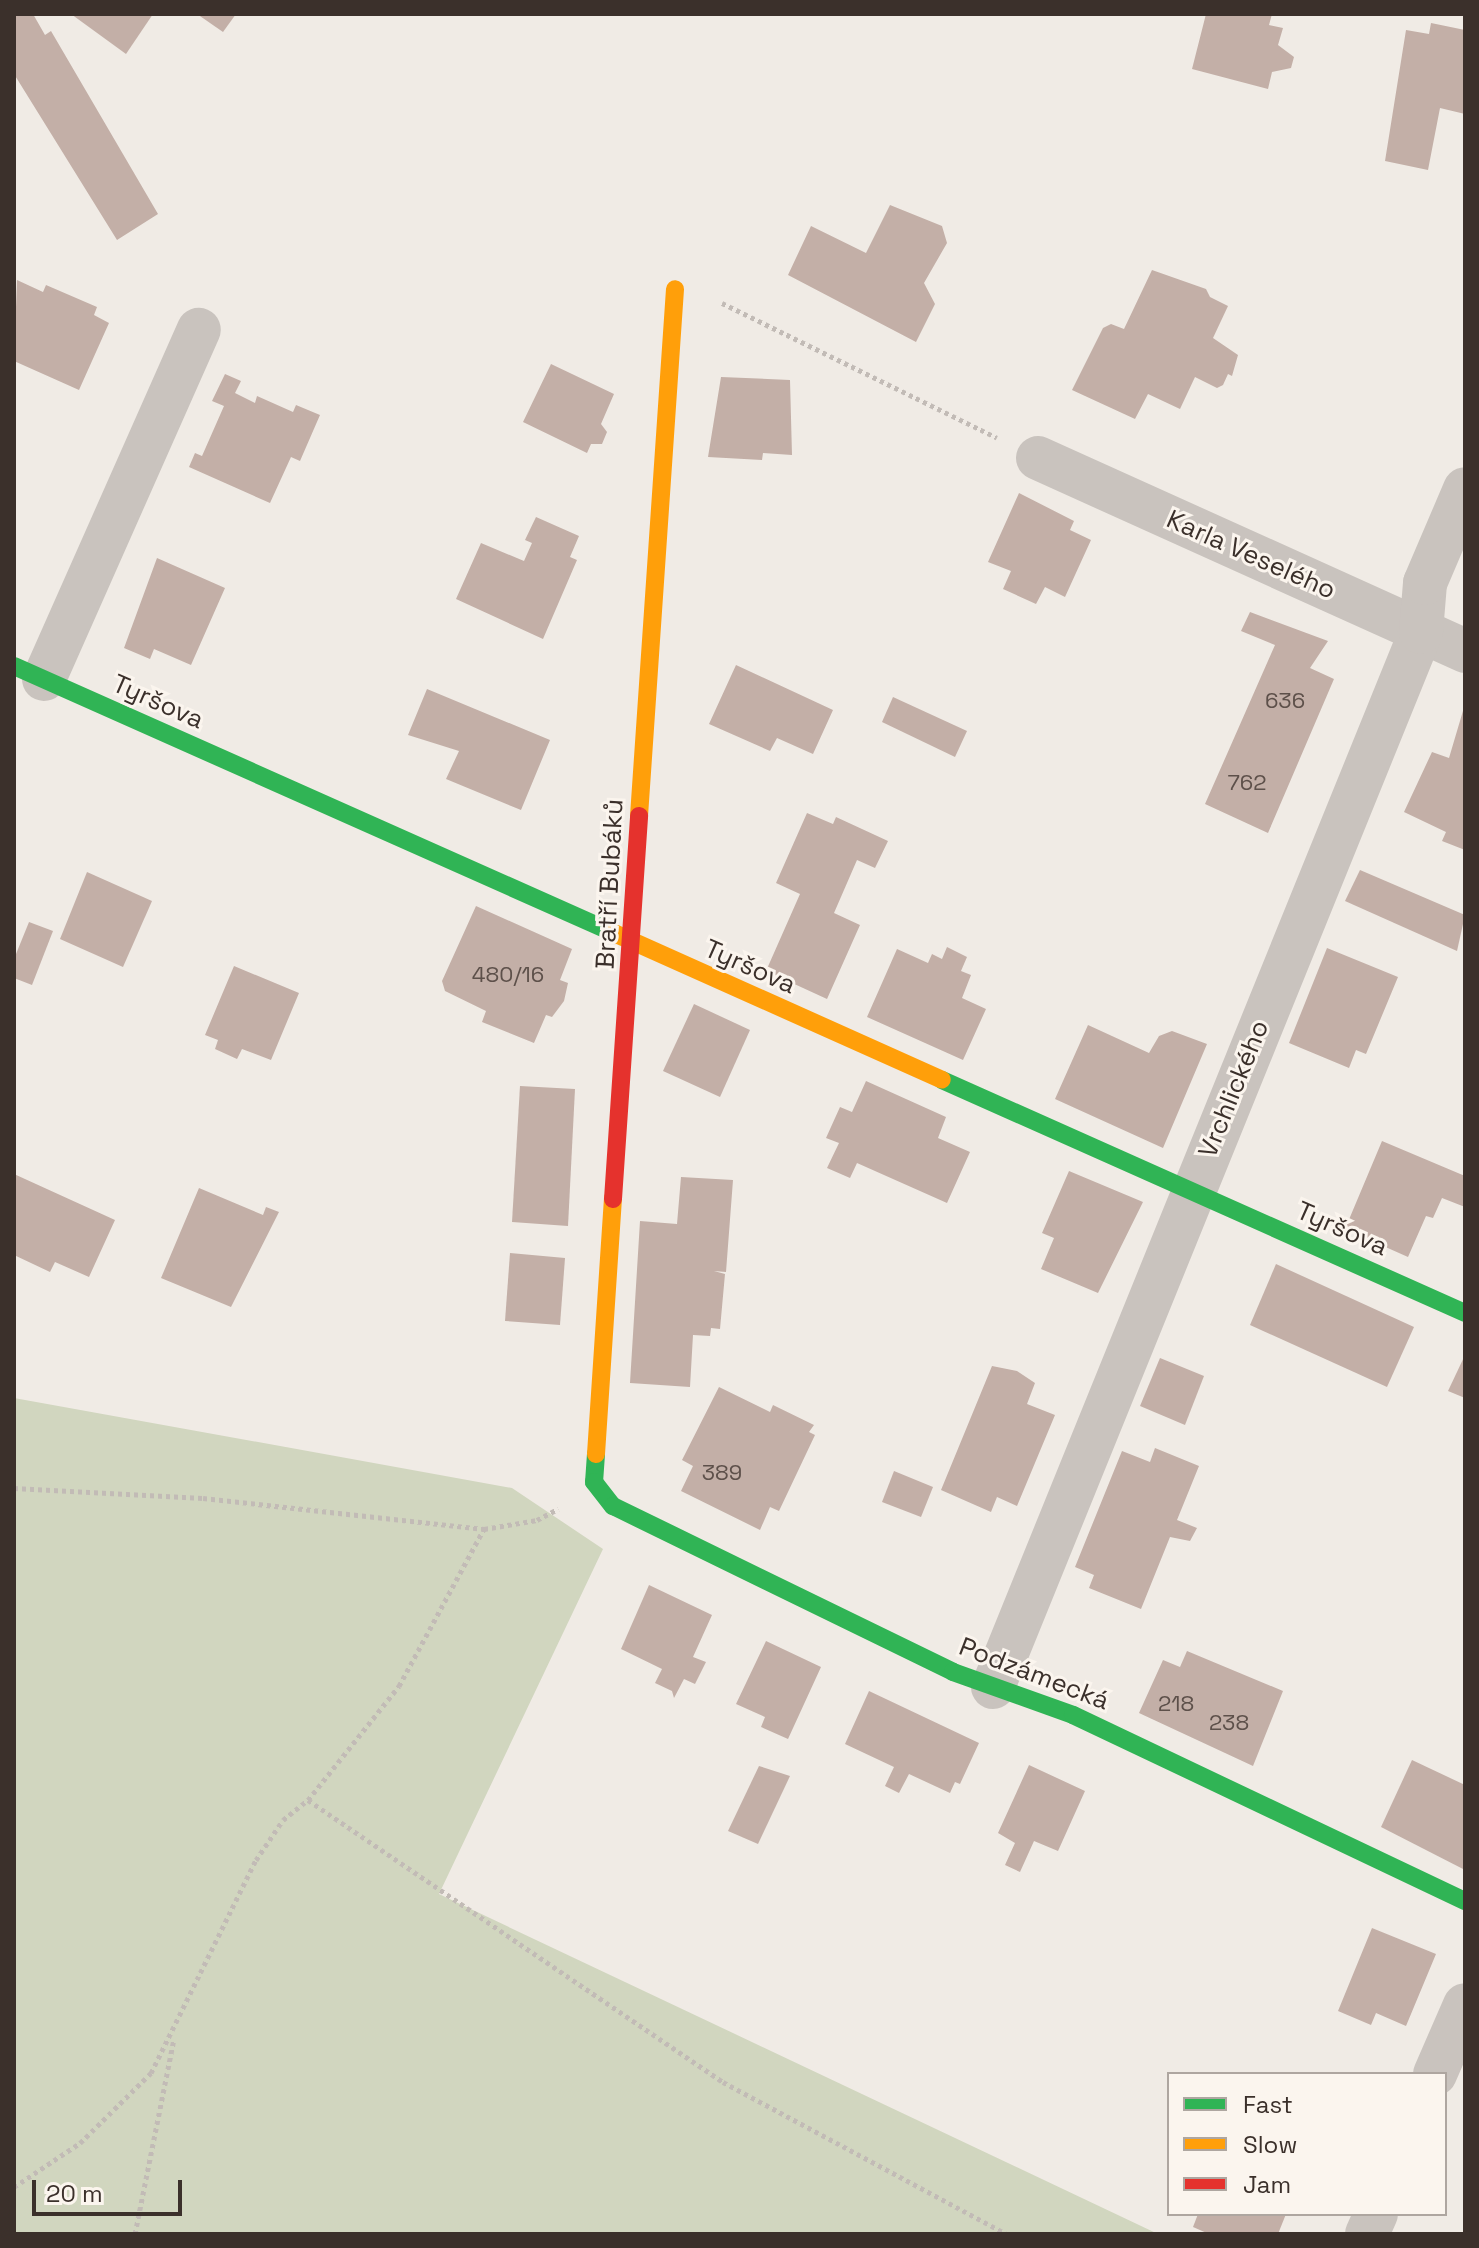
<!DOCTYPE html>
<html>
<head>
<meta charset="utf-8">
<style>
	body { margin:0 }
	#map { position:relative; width:1479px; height:2248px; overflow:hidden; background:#f0ebe5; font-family:"Space Grotesk",sans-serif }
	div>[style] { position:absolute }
	.green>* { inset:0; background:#d1d6bf }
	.building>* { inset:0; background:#c3afa7 }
	.path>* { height:5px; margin-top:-2.5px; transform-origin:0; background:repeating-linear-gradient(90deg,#c2bbb6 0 4px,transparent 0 8px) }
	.street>* { height:44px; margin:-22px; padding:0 22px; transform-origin:22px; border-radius:22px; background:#c9c3be }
	.fast>* { height:18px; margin:-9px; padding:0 9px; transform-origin:9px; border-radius:9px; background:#30b455 }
	.slow>* { height:18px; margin:-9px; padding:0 9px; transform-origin:9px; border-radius:9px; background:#ff9f0a }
	.jam>* { height:18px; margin:-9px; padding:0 9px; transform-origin:9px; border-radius:9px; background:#e5322d }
	span { translate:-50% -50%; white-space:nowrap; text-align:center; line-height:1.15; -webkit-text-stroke:6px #fbf5ee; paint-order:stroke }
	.number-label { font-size:22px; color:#5d504a }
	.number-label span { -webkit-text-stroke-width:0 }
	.street-label { font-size:26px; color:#3b302b }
	.frame { position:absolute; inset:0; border:16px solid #3b302b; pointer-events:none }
	.legend { position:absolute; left:1167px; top:2072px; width:280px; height:144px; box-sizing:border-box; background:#fbf5ee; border:2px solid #aea6a0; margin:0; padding:10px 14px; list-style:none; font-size:24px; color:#3b302b }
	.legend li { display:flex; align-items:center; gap:16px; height:40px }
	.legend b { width:40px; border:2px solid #aea6a0 }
	.scale { position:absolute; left:32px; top:2180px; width:150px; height:36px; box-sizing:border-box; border:4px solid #3b302b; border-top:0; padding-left:10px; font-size:24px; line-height:28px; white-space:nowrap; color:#3b302b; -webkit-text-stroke:6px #fbf5ee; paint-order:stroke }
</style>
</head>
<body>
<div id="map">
	<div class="green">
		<div style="clip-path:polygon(14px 1398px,512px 1488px,603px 1549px,439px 1894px,1158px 2234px,14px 2234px)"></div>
	</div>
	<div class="building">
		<div style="clip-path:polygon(14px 14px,33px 14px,45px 35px,51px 31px,158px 214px,117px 240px,14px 74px)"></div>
		<div style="clip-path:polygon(71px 14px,153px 14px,126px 54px)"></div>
		<div style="clip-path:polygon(197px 14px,236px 14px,223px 32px)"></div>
		<div style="clip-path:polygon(1206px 14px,1272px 14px,1269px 25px,1283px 28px,1278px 45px,1294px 57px,1291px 68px,1272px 72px,1268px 89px,1192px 69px)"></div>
		<div style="clip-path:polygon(1431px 23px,1465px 30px,1465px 114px,1440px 108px,1428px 170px,1385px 161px,1406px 30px,1429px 34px)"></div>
		<div style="clip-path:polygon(890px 205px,942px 226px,947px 243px,924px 283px,935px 304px,916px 342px,788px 275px,811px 226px,866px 253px)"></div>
		<div style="clip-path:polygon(1152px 270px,1206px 289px,1210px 297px,1228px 306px,1213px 338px,1238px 355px,1232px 376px,1228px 374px,1223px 385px,1217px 388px,1195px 377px,1180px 409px,1148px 394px,1135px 419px,1072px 390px,1103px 328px,1111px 324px,1124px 329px)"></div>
		<div style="clip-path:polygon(17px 280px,43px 292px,46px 285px,97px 307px,94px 315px,109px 323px,79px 390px,14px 361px)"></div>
		<div style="clip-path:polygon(551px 364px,614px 394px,601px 424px,607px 432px,602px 444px,591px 444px,587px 453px,523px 422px)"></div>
		<div style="clip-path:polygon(225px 374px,241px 381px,235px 393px,255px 403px,257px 396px,293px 412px,296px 405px,320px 415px,300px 461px,291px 457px,270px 503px,189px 467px,195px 453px,202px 456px,224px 406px,212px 401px)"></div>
		<div style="clip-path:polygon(721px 377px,790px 380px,792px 455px,763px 453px,762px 460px,708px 457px)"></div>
		<div style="clip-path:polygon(1019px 493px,1074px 521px,1070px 530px,1091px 540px,1065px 597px,1045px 587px,1036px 604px,1003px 589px,1011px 571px,988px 562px)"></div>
		<div style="clip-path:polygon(536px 517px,579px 536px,570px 557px,577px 560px,543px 639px,456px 599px,481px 543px,524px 561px,532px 543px,525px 540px)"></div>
		<div style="clip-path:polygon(157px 558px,225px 588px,191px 665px,154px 649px,150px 659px,124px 648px)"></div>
		<div style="clip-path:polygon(1250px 612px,1328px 641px,1310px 668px,1334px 679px,1268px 833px,1205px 804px,1275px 645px,1241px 631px)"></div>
		<div style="clip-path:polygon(736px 665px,833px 710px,813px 754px,777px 738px,770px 751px,709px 724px)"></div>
		<div style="clip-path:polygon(427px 689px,550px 740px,521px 810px,446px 779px,459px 751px,408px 735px)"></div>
		<div style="clip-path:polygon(893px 697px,967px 731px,955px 757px,882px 722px)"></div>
		<div style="clip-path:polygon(1465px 704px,1465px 850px,1442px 841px,1446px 832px,1404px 812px,1432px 752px,1449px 758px)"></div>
		<div style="clip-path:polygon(807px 813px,833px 824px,836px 817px,888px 841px,875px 868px,857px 860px,834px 913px,860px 925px,827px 999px,766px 971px,800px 894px,776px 883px)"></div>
		<div style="clip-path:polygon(1360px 870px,1465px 915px,1457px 951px,1345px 901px)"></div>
		<div style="clip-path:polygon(87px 872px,152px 901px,123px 967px,60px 939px)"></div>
		<div style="clip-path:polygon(476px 906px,572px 949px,560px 980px,568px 983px,564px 1001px,552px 1017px,546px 1015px,534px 1043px,482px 1022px,486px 1011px,445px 991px,442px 981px)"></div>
		<div style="clip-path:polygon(29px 922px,53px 931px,32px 985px,14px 978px,14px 959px)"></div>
		<div style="clip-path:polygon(947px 947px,967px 957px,961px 971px,971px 975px,962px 998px,986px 1009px,963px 1060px,867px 1017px,897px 949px,928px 963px,932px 954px,942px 959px)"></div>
		<div style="clip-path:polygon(1327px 948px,1398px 977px,1366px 1054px,1356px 1050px,1349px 1068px,1289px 1043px)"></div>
		<div style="clip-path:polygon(234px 966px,299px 993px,271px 1060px,242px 1049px,237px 1059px,215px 1049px,218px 1040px,205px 1035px)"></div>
		<div style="clip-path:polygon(694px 1004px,750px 1030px,720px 1097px,663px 1071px)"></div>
		<div style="clip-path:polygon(1088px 1025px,1149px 1053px,1159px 1036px,1172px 1031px,1207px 1044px,1163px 1148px,1055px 1099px)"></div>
		<div style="clip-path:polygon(866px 1081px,946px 1117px,938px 1138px,970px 1152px,947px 1203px,857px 1163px,850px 1178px,827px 1168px,839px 1143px,826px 1138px,840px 1107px,852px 1112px)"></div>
		<div style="clip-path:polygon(520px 1086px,575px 1089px,568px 1226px,512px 1222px)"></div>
		<div style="clip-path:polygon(1382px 1141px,1465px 1176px,1465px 1207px,1442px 1198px,1433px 1218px,1426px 1216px,1408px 1257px,1345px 1229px)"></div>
		<div style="clip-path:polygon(1069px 1171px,1143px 1202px,1098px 1293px,1041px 1269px,1054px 1238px,1042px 1233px)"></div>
		<div style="clip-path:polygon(14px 1174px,115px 1220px,89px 1277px,55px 1262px,50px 1272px,14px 1255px)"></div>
		<div style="clip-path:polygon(681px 1177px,733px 1180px,726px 1272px,714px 1271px,725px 1274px,720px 1329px,711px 1328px,710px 1336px,693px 1335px,690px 1387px,630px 1383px,640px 1221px,677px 1224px)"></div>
		<div style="clip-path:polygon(199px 1188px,263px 1215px,266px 1207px,279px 1212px,231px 1307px,161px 1278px)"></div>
		<div style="clip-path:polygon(510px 1253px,565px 1258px,560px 1325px,505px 1321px)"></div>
		<div style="clip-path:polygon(1276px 1264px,1414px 1327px,1387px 1387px,1250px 1325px)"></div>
		<div style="clip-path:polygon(1465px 1355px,1465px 1398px,1448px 1391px)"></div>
		<div style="clip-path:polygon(1160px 1358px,1204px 1376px,1185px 1425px,1140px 1406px)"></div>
		<div style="clip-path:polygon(992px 1366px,1017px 1371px,1035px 1383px,1027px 1404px,1055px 1415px,1017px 1506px,997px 1497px,991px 1512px,941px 1490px)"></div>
		<div style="clip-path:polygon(719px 1387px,770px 1412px,773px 1405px,814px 1425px,809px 1432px,815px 1435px,779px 1511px,770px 1507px,760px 1530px,681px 1491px,693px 1466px,682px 1460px)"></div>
		<div style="clip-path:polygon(1155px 1448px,1199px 1466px,1177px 1520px,1197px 1528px,1190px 1541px,1170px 1537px,1141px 1609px,1089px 1588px,1094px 1575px,1075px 1567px,1122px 1451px,1150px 1462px)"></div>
		<div style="clip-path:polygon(894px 1471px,933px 1487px,921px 1517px,882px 1502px)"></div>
		<div style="clip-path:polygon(649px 1585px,712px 1615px,693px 1657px,706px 1662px,695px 1684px,684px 1679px,674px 1698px,672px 1691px,655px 1683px,662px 1669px,621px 1649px)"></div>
		<div style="clip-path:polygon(766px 1641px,821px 1667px,788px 1739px,761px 1727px,765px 1717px,736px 1704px)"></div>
		<div style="clip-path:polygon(1187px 1651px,1283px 1691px,1253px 1766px,1139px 1713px,1163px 1660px,1180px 1667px)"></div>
		<div style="clip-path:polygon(869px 1691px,979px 1743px,960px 1784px,955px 1782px,950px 1793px,909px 1774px,899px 1793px,885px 1786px,894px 1767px,845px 1744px)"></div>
		<div style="clip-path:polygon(1412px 1760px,1465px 1785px,1465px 1870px,1381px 1827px)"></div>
		<div style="clip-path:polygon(1029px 1765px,1085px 1791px,1058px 1851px,1034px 1841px,1020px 1872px,1005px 1865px,1015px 1843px,998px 1833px)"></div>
		<div style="clip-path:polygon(759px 1766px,790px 1776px,758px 1844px,728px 1831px)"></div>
		<div style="clip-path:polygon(1372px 1928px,1436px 1954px,1406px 2026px,1376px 2013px,1371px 2025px,1338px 2011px)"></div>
		<div style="clip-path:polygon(1198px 2214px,1286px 2214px,1278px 2234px,1209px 2234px,1193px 2227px)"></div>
	</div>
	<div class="path">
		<div style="left:722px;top:303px;width:306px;rotate:26.1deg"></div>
		<div style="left:14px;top:1488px;width:189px;rotate:3deg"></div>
		<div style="left:203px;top:1498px;width:283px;rotate:6.3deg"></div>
		<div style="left:308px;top:1800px;width:502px;rotate:34.2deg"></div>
		<div style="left:723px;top:2082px;width:322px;rotate:28.2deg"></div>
		<div style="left:14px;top:2187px;width:79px;rotate:-33.7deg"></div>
		<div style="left:80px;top:2143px;width:100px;rotate:-44.6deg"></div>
		<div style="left:151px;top:2073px;width:237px;rotate:-63.8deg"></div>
		<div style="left:256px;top:1860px;width:48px;rotate:-56deg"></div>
		<div style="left:283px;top:1820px;width:32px;rotate:-39deg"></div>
		<div style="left:308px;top:1800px;width:146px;rotate:-51.4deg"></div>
		<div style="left:399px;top:1686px;width:179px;rotate:-61.6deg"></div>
		<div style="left:484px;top:1529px;width:54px;rotate:-9.6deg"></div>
		<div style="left:537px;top:1520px;width:24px;rotate:-28deg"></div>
		<div style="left:135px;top:2234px;width:199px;rotate:-78.7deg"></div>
	</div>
	<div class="street">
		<div style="left:1038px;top:458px;width:469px;rotate:24.3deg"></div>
		<div style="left:44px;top:679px;width:382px;rotate:-66.1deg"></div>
		<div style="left:993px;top:1687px;width:1139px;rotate:-67.92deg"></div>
		<div style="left:1421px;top:632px;width:49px;rotate:-85.3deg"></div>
		<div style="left:1425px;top:583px;width:102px;rotate:-66.9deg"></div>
		<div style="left:1435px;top:2074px;width:75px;rotate:-66.5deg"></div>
		<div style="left:1367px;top:2234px;width:22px;rotate:-66deg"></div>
	</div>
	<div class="fast">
		<div style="left:14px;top:666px;width:657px;rotate:23.99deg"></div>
		<div style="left:942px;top:1080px;width:573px;rotate:24.01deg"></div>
		<div style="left:596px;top:1454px;width:28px;rotate:94deg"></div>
		<div style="left:594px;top:1482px;width:31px;rotate:52deg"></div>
		<div style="left:613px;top:1506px;width:378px;rotate:26deg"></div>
		<div style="left:953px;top:1672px;width:127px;rotate:19.7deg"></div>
		<div style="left:1073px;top:1715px;width:434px;rotate:25.4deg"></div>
	</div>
	<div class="slow">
		<div style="left:639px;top:816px;width:528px;rotate:-86.09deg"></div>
		<div style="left:614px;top:933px;width:359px;rotate:24.1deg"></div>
		<div style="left:596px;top:1454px;width:256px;rotate:-86.2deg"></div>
	</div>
	<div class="jam">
		<div style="left:613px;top:1199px;width:384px;rotate:-86.1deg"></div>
	</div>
	<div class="number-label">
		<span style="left:1285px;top:701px">636</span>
		<span style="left:1247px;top:783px">762</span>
		<span style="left:508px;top:975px">480/16</span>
		<span style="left:722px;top:1473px">389</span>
		<span style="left:1176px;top:1704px">218</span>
		<span style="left:1229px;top:1723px">238</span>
	</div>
	<div class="street-label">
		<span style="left:1251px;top:555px;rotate:24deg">Karla Veselého</span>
		<span style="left:158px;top:702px;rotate:24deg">Tyršova</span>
		<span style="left:610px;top:884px;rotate:-87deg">Bratří Bubáků</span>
		<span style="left:750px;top:967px;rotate:24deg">Tyršova</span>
		<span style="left:1234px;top:1089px;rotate:-68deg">Vrchlického</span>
		<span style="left:1342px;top:1229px;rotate:24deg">Tyršova</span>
		<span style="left:1034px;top:1674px;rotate:21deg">Podzámecká</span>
	</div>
	<div class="frame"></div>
	<ul class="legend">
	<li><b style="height:10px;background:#30b455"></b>Fast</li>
	<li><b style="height:10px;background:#ff9f0a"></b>Slow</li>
	<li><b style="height:10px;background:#e5322d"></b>Jam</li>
	</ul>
	<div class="scale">20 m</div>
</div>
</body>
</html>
